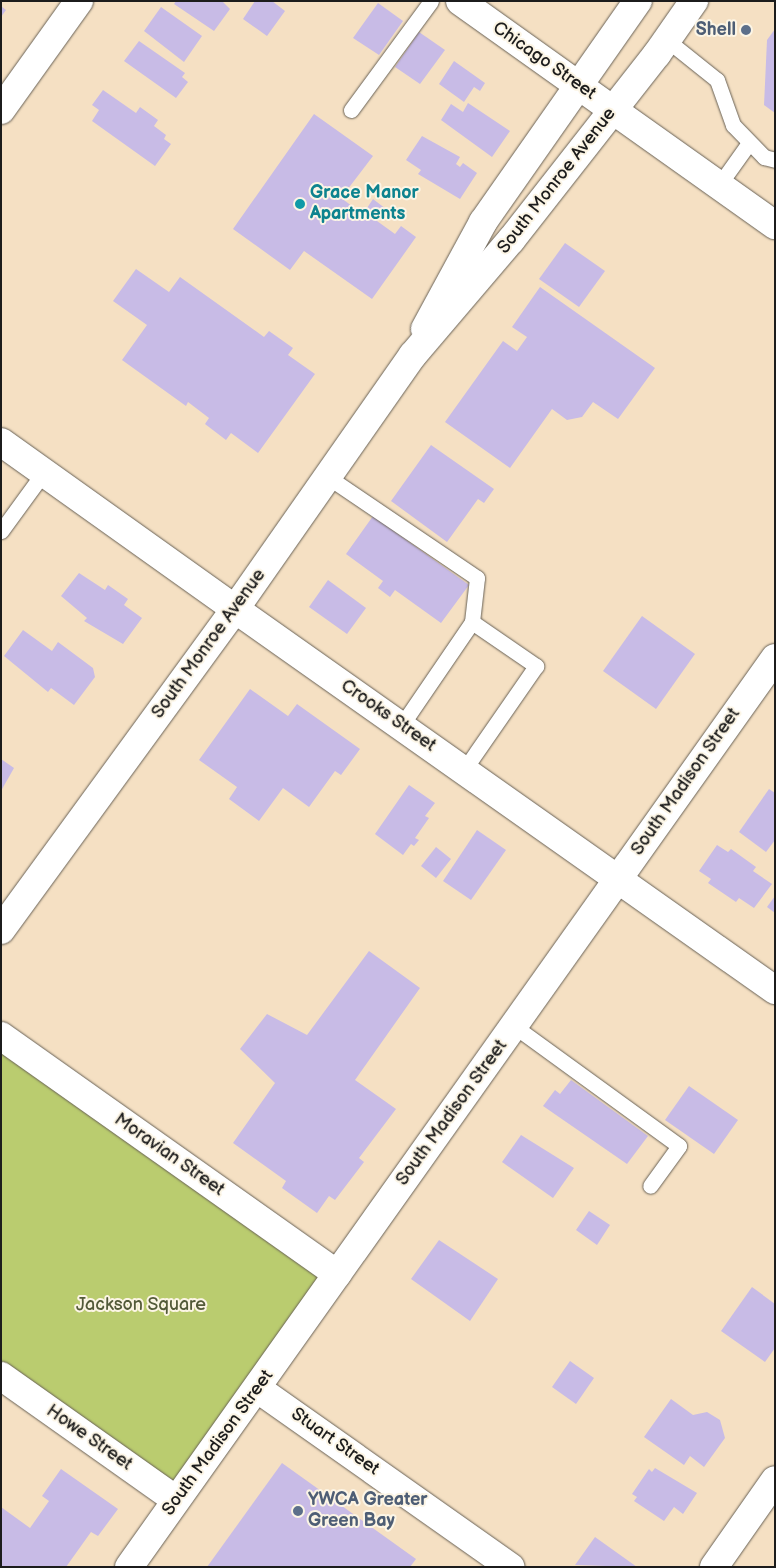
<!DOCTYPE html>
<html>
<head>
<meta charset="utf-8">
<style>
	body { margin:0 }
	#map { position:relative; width:776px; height:1568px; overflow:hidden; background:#f5e0c3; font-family:"Balsamiq Sans",sans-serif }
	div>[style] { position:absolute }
	.green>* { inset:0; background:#bacc6f }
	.building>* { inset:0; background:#c8bbe6 }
	.roads { filter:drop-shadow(0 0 1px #686156) drop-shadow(0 0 1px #686156) }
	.lane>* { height:15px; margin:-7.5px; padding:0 7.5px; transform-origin:7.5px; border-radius:7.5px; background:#fff }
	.street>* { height:28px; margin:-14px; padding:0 14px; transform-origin:14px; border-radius:14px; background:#fff }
	.secondary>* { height:28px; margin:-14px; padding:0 14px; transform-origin:14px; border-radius:14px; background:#fff }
	.primary>* { height:28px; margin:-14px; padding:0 14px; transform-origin:14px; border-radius:14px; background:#fff }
	.dots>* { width:14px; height:14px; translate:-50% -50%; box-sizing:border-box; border:2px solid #fcf5e5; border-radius:50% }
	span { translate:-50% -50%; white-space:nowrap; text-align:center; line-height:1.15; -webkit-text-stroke:4px #fcf5e5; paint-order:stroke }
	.service-label { font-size:18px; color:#4e5e75; font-weight:700 }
	.right { translate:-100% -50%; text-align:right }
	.left { translate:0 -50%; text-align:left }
	.street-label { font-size:18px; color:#1c1c1c }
	.culture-label { font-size:18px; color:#0d838f; font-weight:700 }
	.park-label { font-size:18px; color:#535a39 }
	.frame { position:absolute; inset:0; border:2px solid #1c1c1c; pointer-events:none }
</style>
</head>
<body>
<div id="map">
	<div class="green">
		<div style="clip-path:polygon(1px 1036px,337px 1274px,176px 1500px,1px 1376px)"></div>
	</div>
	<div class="building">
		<div style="clip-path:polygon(176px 1px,222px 1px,230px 9px,214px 31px,174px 4px)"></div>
		<div style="clip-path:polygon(255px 1px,272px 1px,285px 11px,267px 36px,243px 19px)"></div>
		<div style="clip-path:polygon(378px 3px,403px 21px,379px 55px,353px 38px)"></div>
		<div style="clip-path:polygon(1px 6px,6px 10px,1px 17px)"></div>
		<div style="clip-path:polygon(161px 7px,202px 36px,184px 62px,144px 31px)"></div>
		<div style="clip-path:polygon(775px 29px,775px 113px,764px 105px,767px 40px)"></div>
		<div style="clip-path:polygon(419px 32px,445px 50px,420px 84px,395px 67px)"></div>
		<div style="clip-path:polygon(139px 41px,185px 73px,182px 77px,188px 82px,176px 98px,124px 61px)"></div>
		<div style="clip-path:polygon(454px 61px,485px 83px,480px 91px,474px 87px,464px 102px,439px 84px)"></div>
		<div style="clip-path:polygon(103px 90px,136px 113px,140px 107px,158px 120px,154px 126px,166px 135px,164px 139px,171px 144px,155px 166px,92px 121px,99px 110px,92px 105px)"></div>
		<div style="clip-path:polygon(468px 103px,510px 131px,492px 157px,441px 120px,451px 104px,463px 112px)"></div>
		<div style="clip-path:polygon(314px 114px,373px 156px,341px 198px,363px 214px,373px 199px,386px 209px,377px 221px,395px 234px,401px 226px,416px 237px,372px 299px,304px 251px,290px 270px,233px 229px)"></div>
		<div style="clip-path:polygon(422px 136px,460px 157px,456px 164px,460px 167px,463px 163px,477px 173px,460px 199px,418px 174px,421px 170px,406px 160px)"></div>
		<div style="clip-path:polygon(565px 243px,605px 271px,579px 307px,539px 279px)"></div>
		<div style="clip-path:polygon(136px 269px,169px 292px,180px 277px,264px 337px,269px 331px,293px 348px,288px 355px,315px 374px,258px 453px,231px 433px,226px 440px,205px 424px,209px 418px,188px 402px,186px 406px,122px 360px,147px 325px,113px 301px)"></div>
		<div style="clip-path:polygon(540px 287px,655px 368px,618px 419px,593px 402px,582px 417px,567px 420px,552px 409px,510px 468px,445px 422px,503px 341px,517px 351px,527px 337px,512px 327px)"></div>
		<div style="clip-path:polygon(431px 445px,494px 489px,484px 503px,478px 499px,447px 542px,391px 501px)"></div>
		<div style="clip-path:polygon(373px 516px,469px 585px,441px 623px,395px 590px,390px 597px,378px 588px,383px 581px,346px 554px)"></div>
		<div style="clip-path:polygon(79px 573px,105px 590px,108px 585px,128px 599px,124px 605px,142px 618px,123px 644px,84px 621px,87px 618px,61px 596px)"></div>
		<div style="clip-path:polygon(328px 580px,366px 608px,347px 634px,309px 607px)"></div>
		<div style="clip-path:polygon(642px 616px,695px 654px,656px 709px,603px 671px)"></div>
		<div style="clip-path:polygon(23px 630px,52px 651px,58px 642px,93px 668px,95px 677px,74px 705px,51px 688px,48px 692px,4px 656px)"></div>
		<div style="clip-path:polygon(250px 689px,288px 716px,297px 704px,360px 749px,341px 775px,335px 771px,309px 807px,283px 788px,259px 821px,229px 799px,237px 787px,199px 760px)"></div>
		<div style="clip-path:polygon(1px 759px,14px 768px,1px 791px)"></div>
		<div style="clip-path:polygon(409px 785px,435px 803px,425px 816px,429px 818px,415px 838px,419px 840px,414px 846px,411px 844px,403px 855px,375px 834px)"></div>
		<div style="clip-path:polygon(769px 789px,775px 793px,775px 840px,766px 852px,739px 832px)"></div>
		<div style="clip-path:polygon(477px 830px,506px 850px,471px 900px,443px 881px)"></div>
		<div style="clip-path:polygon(717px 845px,728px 852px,731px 849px,756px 867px,753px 871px,772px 884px,754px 908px,739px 898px,736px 902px,708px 883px,711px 879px,699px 871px)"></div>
		<div style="clip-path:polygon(436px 847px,451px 859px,436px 878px,421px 866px)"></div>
		<div style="clip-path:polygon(775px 896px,775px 913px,767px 907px)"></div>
		<div style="clip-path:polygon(369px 951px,420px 988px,355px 1080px,396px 1109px,359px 1158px,364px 1162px,335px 1200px,329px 1196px,317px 1213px,282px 1188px,286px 1181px,233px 1143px,275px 1083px,240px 1049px,267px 1014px,307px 1035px)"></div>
		<div style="clip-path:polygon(571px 1080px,648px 1136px,627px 1164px,543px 1106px,555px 1090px,560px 1094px)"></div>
		<div style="clip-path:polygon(689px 1086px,738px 1120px,714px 1154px,665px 1120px)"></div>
		<div style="clip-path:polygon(521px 1135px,574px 1168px,553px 1198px,502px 1162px)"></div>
		<div style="clip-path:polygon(589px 1211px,610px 1225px,597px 1245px,576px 1230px)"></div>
		<div style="clip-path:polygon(439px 1240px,498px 1279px,470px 1321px,411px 1279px)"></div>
		<div style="clip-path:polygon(752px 1287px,775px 1304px,775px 1348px,765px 1362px,721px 1331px)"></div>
		<div style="clip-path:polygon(570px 1361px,594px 1378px,576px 1404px,552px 1387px)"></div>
		<div style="clip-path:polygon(671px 1399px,693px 1415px,707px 1412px,720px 1420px,725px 1438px,704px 1467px,690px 1456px,684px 1465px,644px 1437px)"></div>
		<div style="clip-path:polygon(282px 1463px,416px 1559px,410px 1567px,207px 1567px)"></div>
		<div style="clip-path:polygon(655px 1468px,697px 1493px,683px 1514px,674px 1507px,664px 1521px,634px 1501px,637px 1497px,632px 1494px,649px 1469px,652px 1472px)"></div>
		<div style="clip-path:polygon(61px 1469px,118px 1509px,98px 1536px,91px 1532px,66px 1567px,1px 1567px,1px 1507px,30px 1528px,49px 1501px,42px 1496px)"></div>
		<div style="clip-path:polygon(595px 1537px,637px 1567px,575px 1565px)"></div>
	</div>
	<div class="roads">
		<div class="lane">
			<div style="left:667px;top:40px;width:64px;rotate:38.7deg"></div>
			<div style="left:717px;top:80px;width:48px;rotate:70.4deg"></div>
			<div style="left:733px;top:125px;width:45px;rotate:45.9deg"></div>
			<div style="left:764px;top:157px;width:11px;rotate:15deg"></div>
			<div style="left:351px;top:110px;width:135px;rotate:-53.7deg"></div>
			<div style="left:719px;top:185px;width:52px;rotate:-54.5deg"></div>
			<div style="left:328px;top:477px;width:180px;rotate:34.1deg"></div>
			<div style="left:477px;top:578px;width:44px;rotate:96.5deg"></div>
			<div style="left:1px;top:531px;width:73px;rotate:-53.9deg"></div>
			<div style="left:401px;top:726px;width:126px;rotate:-55.7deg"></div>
			<div style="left:472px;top:622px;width:78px;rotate:34.5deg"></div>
			<div style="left:536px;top:666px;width:126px;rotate:124.7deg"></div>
			<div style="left:514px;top:1026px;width:204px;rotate:36deg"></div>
			<div style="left:679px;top:1146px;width:49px;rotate:125.9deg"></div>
		</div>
		<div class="street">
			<div style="left:1px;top:110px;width:134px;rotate:-54.4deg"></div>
			<div style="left:613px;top:110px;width:199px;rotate:35.4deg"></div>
			<div style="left:1px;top:442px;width:287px;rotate:35.5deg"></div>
			<div style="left:1px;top:1036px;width:412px;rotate:35.3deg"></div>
			<div style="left:1px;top:1376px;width:214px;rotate:35.3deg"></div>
			<div style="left:258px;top:1389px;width:309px;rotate:35.2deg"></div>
		</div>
		<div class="secondary">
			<div style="left:235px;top:609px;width:661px;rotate:35.21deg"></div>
			<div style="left:129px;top:1567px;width:1115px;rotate:-54.6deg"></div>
			<div style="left:714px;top:1567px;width:106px;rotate:-55deg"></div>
		</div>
		<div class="primary">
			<div style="left:460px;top:1px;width:188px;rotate:35.5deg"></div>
			<div style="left:425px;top:329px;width:122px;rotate:-61.5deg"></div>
			<div style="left:483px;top:222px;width:270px;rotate:-55deg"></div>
			<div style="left:1px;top:930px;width:397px;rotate:-53.9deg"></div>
			<div style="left:235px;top:609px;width:310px;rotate:-55deg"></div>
			<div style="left:413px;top:355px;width:151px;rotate:-49.6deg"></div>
			<div style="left:511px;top:240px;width:236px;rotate:-51.9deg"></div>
			<div style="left:657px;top:54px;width:65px;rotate:-55.1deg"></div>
		</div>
	</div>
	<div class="dots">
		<div style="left:746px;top:30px;background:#5c6f8a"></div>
		<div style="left:300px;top:204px;background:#0f9aa8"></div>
		<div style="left:298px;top:1511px;background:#5c6f8a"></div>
	</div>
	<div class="service-label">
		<span class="right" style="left:736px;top:30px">Shell</span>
		<span class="left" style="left:308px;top:1511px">YWCA Greater<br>Green Bay</span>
	</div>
	<div class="street-label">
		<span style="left:544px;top:61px;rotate:35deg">Chicago Street</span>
		<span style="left:557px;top:181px;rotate:-52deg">South Monroe Avenue</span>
		<span style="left:209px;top:644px;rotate:-54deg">South Monroe Avenue</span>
		<span style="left:388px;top:716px;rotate:35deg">Crooks Street</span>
		<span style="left:686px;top:782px;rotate:-55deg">South Madison Street</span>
		<span style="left:452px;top:1113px;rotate:-54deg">South Madison Street</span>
		<span style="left:169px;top:1155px;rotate:35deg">Moravian Street</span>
		<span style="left:89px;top:1438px;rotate:35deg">Howe Street</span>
		<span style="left:335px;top:1442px;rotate:35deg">Stuart Street</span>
		<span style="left:218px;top:1443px;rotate:-54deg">South Madison Street</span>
	</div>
	<div class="culture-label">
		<span class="left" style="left:310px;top:204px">Grace Manor<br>Apartments</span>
	</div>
	<div class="park-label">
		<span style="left:141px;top:1305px">Jackson Square</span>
	</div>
	<div class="frame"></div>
</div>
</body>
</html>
